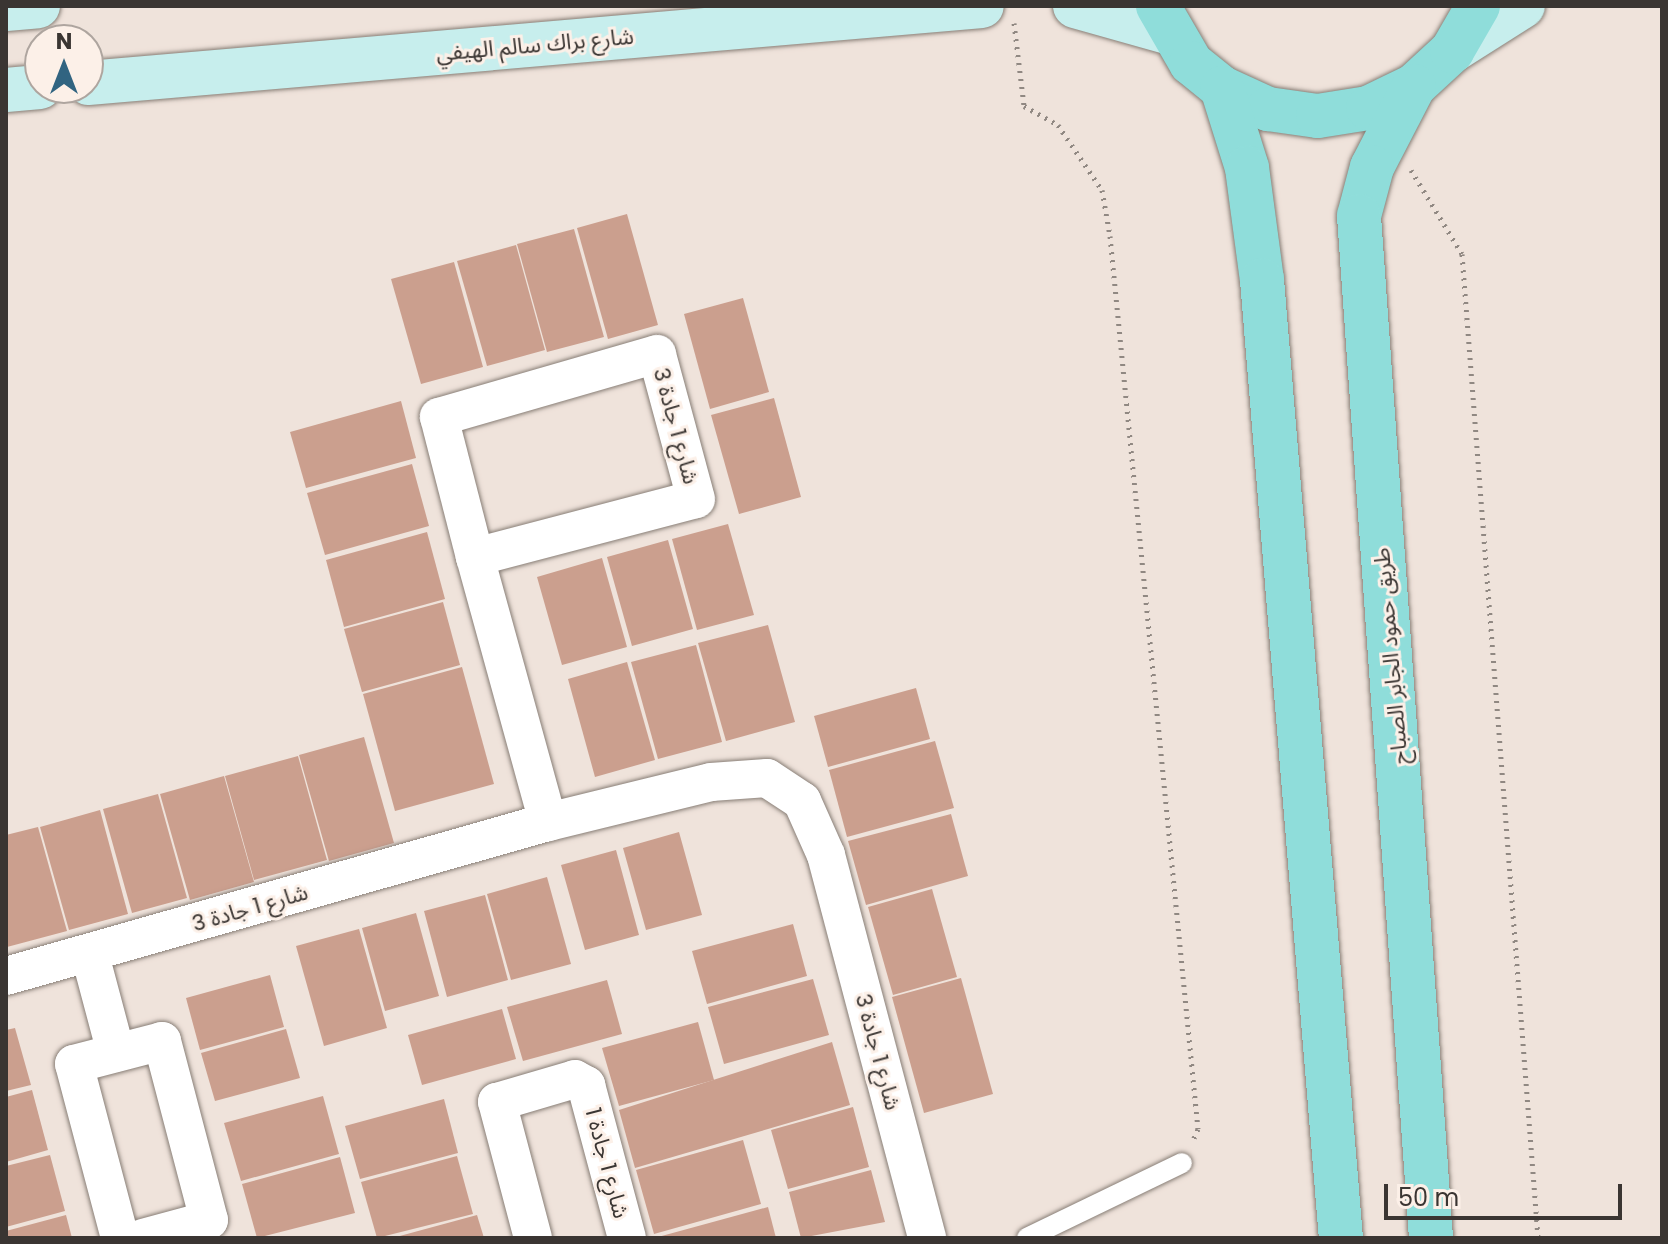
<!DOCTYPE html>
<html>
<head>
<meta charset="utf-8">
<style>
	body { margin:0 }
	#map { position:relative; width:1668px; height:1244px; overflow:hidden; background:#efe3db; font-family:Poppins,"Noto Sans Arabic",sans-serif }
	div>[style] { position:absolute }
	.building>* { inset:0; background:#cb9f8e }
	.path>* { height:5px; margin-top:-2.5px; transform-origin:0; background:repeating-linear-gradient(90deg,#908882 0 2px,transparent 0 8px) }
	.roads { filter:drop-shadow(0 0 2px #887e76) drop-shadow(0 0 2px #887e76) }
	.service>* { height:20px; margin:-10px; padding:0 10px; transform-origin:10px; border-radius:10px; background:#fff }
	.minor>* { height:38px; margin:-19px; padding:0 19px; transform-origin:19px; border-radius:19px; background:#fff }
	.secondary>* { height:44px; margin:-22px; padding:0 22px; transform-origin:22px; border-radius:22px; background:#c7eeed }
	.primary>* { height:44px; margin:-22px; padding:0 22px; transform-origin:22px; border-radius:22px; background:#8fddda }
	span { translate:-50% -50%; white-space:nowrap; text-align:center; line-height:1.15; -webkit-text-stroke:6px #fcf0e8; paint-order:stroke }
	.street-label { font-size:22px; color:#3a3532 }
	.frame { position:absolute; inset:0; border:8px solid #3a3532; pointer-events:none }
	.north { position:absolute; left:24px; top:24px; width:80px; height:80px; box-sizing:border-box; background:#fcf0e8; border:2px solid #aea59f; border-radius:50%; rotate:0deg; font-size:22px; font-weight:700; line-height:32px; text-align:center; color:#3a3532 }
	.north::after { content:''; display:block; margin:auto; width:28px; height:36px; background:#316481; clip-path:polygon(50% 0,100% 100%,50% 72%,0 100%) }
	.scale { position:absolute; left:1384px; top:1184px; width:238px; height:36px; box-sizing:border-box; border:4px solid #3a3532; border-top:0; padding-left:10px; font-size:24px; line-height:28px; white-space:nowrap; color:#3a3532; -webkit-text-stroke:6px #fcf0e8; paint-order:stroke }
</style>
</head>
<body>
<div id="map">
	<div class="building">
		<div style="clip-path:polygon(627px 214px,658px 325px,608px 339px,577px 228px)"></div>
		<div style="clip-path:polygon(574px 229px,604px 337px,547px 352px,517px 244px)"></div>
		<div style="clip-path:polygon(516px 245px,545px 350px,487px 366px,457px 261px)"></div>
		<div style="clip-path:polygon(454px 262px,483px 367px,421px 384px,391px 279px)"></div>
		<div style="clip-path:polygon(743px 298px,769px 392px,710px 409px,684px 314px)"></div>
		<div style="clip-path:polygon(774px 398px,801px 497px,739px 514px,711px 415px)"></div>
		<div style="clip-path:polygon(401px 401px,416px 458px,306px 488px,290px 432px)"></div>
		<div style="clip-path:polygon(412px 464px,429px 526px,325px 555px,307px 493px)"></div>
		<div style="clip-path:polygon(728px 524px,754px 615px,697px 630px,672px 539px)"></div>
		<div style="clip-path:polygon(427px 532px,445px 599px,344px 627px,326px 560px)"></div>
		<div style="clip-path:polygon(668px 540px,693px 629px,632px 646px,607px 557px)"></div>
		<div style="clip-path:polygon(602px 558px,627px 647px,562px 665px,537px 577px)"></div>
		<div style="clip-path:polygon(443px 602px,460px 665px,362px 692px,344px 629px)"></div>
		<div style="clip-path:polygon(768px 625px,795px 722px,726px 741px,698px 643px)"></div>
		<div style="clip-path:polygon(696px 645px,722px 742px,658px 759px,631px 662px)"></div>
		<div style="clip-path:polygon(627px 662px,655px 760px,595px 777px,568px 679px)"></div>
		<div style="clip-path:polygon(462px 667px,494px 784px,395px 811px,363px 694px)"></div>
		<div style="clip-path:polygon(916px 688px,930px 739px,828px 767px,814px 716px)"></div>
		<div style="clip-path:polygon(364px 737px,394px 843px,329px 861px,299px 755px)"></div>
		<div style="clip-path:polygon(935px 741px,954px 808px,847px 837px,829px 770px)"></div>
		<div style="clip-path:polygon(298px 756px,327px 860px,254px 880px,225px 776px)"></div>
		<div style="clip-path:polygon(224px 776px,254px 882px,190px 900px,160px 794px)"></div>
		<div style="clip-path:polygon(158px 794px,187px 898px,132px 913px,103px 809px)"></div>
		<div style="clip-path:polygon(100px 810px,128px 914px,69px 930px,40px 827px)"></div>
		<div style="clip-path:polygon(951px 814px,968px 876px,866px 905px,848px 841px)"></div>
		<div style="clip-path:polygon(38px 827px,67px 931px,7px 947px,6px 835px)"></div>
		<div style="clip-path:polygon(679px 832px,702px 915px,646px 930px,623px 848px)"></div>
		<div style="clip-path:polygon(616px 850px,639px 935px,585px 950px,561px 865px)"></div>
		<div style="clip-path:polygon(547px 877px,571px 964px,511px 980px,487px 894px)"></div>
		<div style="clip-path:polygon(932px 889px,957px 977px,893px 995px,868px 907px)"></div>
		<div style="clip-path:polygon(485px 895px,508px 980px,447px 997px,424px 911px)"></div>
		<div style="clip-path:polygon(416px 913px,439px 996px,385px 1011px,362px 928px)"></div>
		<div style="clip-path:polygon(793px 924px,807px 976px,707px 1004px,692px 951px)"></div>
		<div style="clip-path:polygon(359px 929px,387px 1028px,324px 1046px,296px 946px)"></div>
		<div style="clip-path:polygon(270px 975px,284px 1027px,200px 1050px,186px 998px)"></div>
		<div style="clip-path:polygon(961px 978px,993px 1094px,924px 1113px,892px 997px)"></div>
		<div style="clip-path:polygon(813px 979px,829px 1035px,724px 1064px,708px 1007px)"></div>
		<div style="clip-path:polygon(607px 980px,622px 1034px,523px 1061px,507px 1007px)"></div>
		<div style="clip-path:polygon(502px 1009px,516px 1059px,422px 1085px,408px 1035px)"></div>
		<div style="clip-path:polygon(698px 1022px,714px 1080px,619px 1106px,602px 1048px)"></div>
		<div style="clip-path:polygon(15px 1028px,31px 1085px,6px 1091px,6px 1030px)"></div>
		<div style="clip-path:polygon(286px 1029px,300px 1078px,215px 1101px,201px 1053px)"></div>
		<div style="clip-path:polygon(832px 1042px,850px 1105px,635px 1168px,619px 1110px)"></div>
		<div style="clip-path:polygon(32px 1090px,48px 1150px,6px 1162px,6px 1097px)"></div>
		<div style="clip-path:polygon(323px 1096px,339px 1154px,241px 1181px,224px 1123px)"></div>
		<div style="clip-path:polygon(444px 1099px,458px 1153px,360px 1179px,345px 1126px)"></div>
		<div style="clip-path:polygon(853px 1107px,869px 1167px,788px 1189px,771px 1130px)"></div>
		<div style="clip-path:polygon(743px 1140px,761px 1204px,654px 1234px,636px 1170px)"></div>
		<div style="clip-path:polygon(50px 1155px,65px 1211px,6px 1227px,6px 1166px)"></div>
		<div style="clip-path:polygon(457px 1156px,473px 1214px,377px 1238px,361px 1182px)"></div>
		<div style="clip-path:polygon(340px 1157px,355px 1213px,257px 1238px,242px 1184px)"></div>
		<div style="clip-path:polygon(871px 1170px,885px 1222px,801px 1238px,789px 1192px)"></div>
		<div style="clip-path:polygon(768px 1207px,776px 1238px,658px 1238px,658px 1237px)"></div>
		<div style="clip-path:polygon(66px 1215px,72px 1238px,6px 1238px,6px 1231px)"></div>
		<div style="clip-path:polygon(477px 1215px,484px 1238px,396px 1238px,396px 1237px)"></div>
	</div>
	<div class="path">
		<div style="left:1014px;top:23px;width:84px;rotate:83.1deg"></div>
		<div style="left:1024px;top:106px;width:39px;rotate:29deg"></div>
		<div style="left:1058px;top:125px;width:78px;rotate:55.9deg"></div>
		<div style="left:1102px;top:190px;width:47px;rotate:80.1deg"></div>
		<div style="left:1110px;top:236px;width:897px;rotate:84.37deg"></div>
		<div style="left:1198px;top:1129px;width:12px;rotate:114deg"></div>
		<div style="left:1411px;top:170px;width:98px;rotate:58.7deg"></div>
		<div style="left:1462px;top:254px;width:987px;rotate:85.58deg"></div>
	</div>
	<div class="roads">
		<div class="service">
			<div style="left:1027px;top:1238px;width:172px;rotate:-25.8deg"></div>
		</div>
		<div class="minor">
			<div style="left:475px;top:557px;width:228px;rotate:-14.7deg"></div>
			<div style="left:696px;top:499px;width:150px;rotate:-105.1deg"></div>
			<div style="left:657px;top:354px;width:227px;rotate:163.9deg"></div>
			<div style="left:439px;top:417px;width:145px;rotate:75.6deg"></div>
			<div style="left:475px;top:557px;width:275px;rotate:74.6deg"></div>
			<div style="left:90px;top:955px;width:101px;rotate:75.1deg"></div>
			<div style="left:6px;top:976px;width:563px;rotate:-15.86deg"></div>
			<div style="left:548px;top:822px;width:168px;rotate:-13.8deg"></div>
			<div style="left:711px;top:782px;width:56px;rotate:-4.1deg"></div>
			<div style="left:767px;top:778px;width:42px;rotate:33.3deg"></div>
			<div style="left:802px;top:801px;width:59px;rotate:66deg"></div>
			<div style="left:826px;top:855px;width:396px;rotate:75.2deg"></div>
			<div style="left:120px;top:1238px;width:180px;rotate:-104.8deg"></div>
			<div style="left:74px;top:1064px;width:91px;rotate:-14.6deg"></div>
			<div style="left:162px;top:1041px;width:185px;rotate:75.3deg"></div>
			<div style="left:209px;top:1220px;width:68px;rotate:164.7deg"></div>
			<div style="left:533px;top:1238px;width:141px;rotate:-104.8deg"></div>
			<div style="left:497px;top:1102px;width:81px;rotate:-16.4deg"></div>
			<div style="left:575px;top:1079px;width:13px;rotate:29deg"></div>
			<div style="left:586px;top:1085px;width:158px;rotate:75deg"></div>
		</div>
		<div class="secondary">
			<div style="left:1075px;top:6px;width:96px;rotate:15.8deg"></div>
			<div style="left:6px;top:9px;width:32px;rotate:-5deg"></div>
			<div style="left:1452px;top:51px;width:84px;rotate:-32.4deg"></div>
			<div style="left:88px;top:83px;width:897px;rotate:-4.92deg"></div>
			<div style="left:6px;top:90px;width:34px;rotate:-5deg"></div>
		</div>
		<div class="primary">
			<div style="left:1158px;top:6px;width:66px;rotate:59.9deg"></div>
			<div style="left:1191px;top:63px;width:40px;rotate:39deg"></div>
			<div style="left:1222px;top:88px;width:51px;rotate:24.5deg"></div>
			<div style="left:1268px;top:109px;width:50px;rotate:8deg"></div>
			<div style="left:1318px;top:116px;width:51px;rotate:-9.1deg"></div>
			<div style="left:1368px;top:108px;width:51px;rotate:-25.6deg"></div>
			<div style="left:1414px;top:86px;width:52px;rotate:-42.6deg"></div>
			<div style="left:1452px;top:51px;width:52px;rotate:-60deg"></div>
			<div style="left:1414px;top:86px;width:91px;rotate:117.4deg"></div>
			<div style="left:1372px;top:167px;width:51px;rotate:104.9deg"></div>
			<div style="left:1359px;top:216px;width:1025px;rotate:85.97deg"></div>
			<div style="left:1222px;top:88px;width:84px;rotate:72.6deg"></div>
			<div style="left:1247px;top:168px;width:113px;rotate:82.4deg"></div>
			<div style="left:1262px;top:280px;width:961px;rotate:85.29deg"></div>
		</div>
	</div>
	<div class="street-label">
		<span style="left:535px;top:45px;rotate:-5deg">شارع براك سالم الهيفي</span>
		<span style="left:676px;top:426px;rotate:75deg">شارع 1 جادة 3</span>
		<span style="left:1391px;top:656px;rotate:-95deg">طريق حمود الجابر الصباح</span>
		<span style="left:250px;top:908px;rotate:-16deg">شارع 1 جادة 3</span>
		<span style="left:878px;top:1052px;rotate:75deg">شارع 1 جادة 3</span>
		<span style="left:607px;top:1163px;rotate:75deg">شارع 1 جادة 1</span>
	</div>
	<div class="frame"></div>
	<div class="north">N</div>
	<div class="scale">50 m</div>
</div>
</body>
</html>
